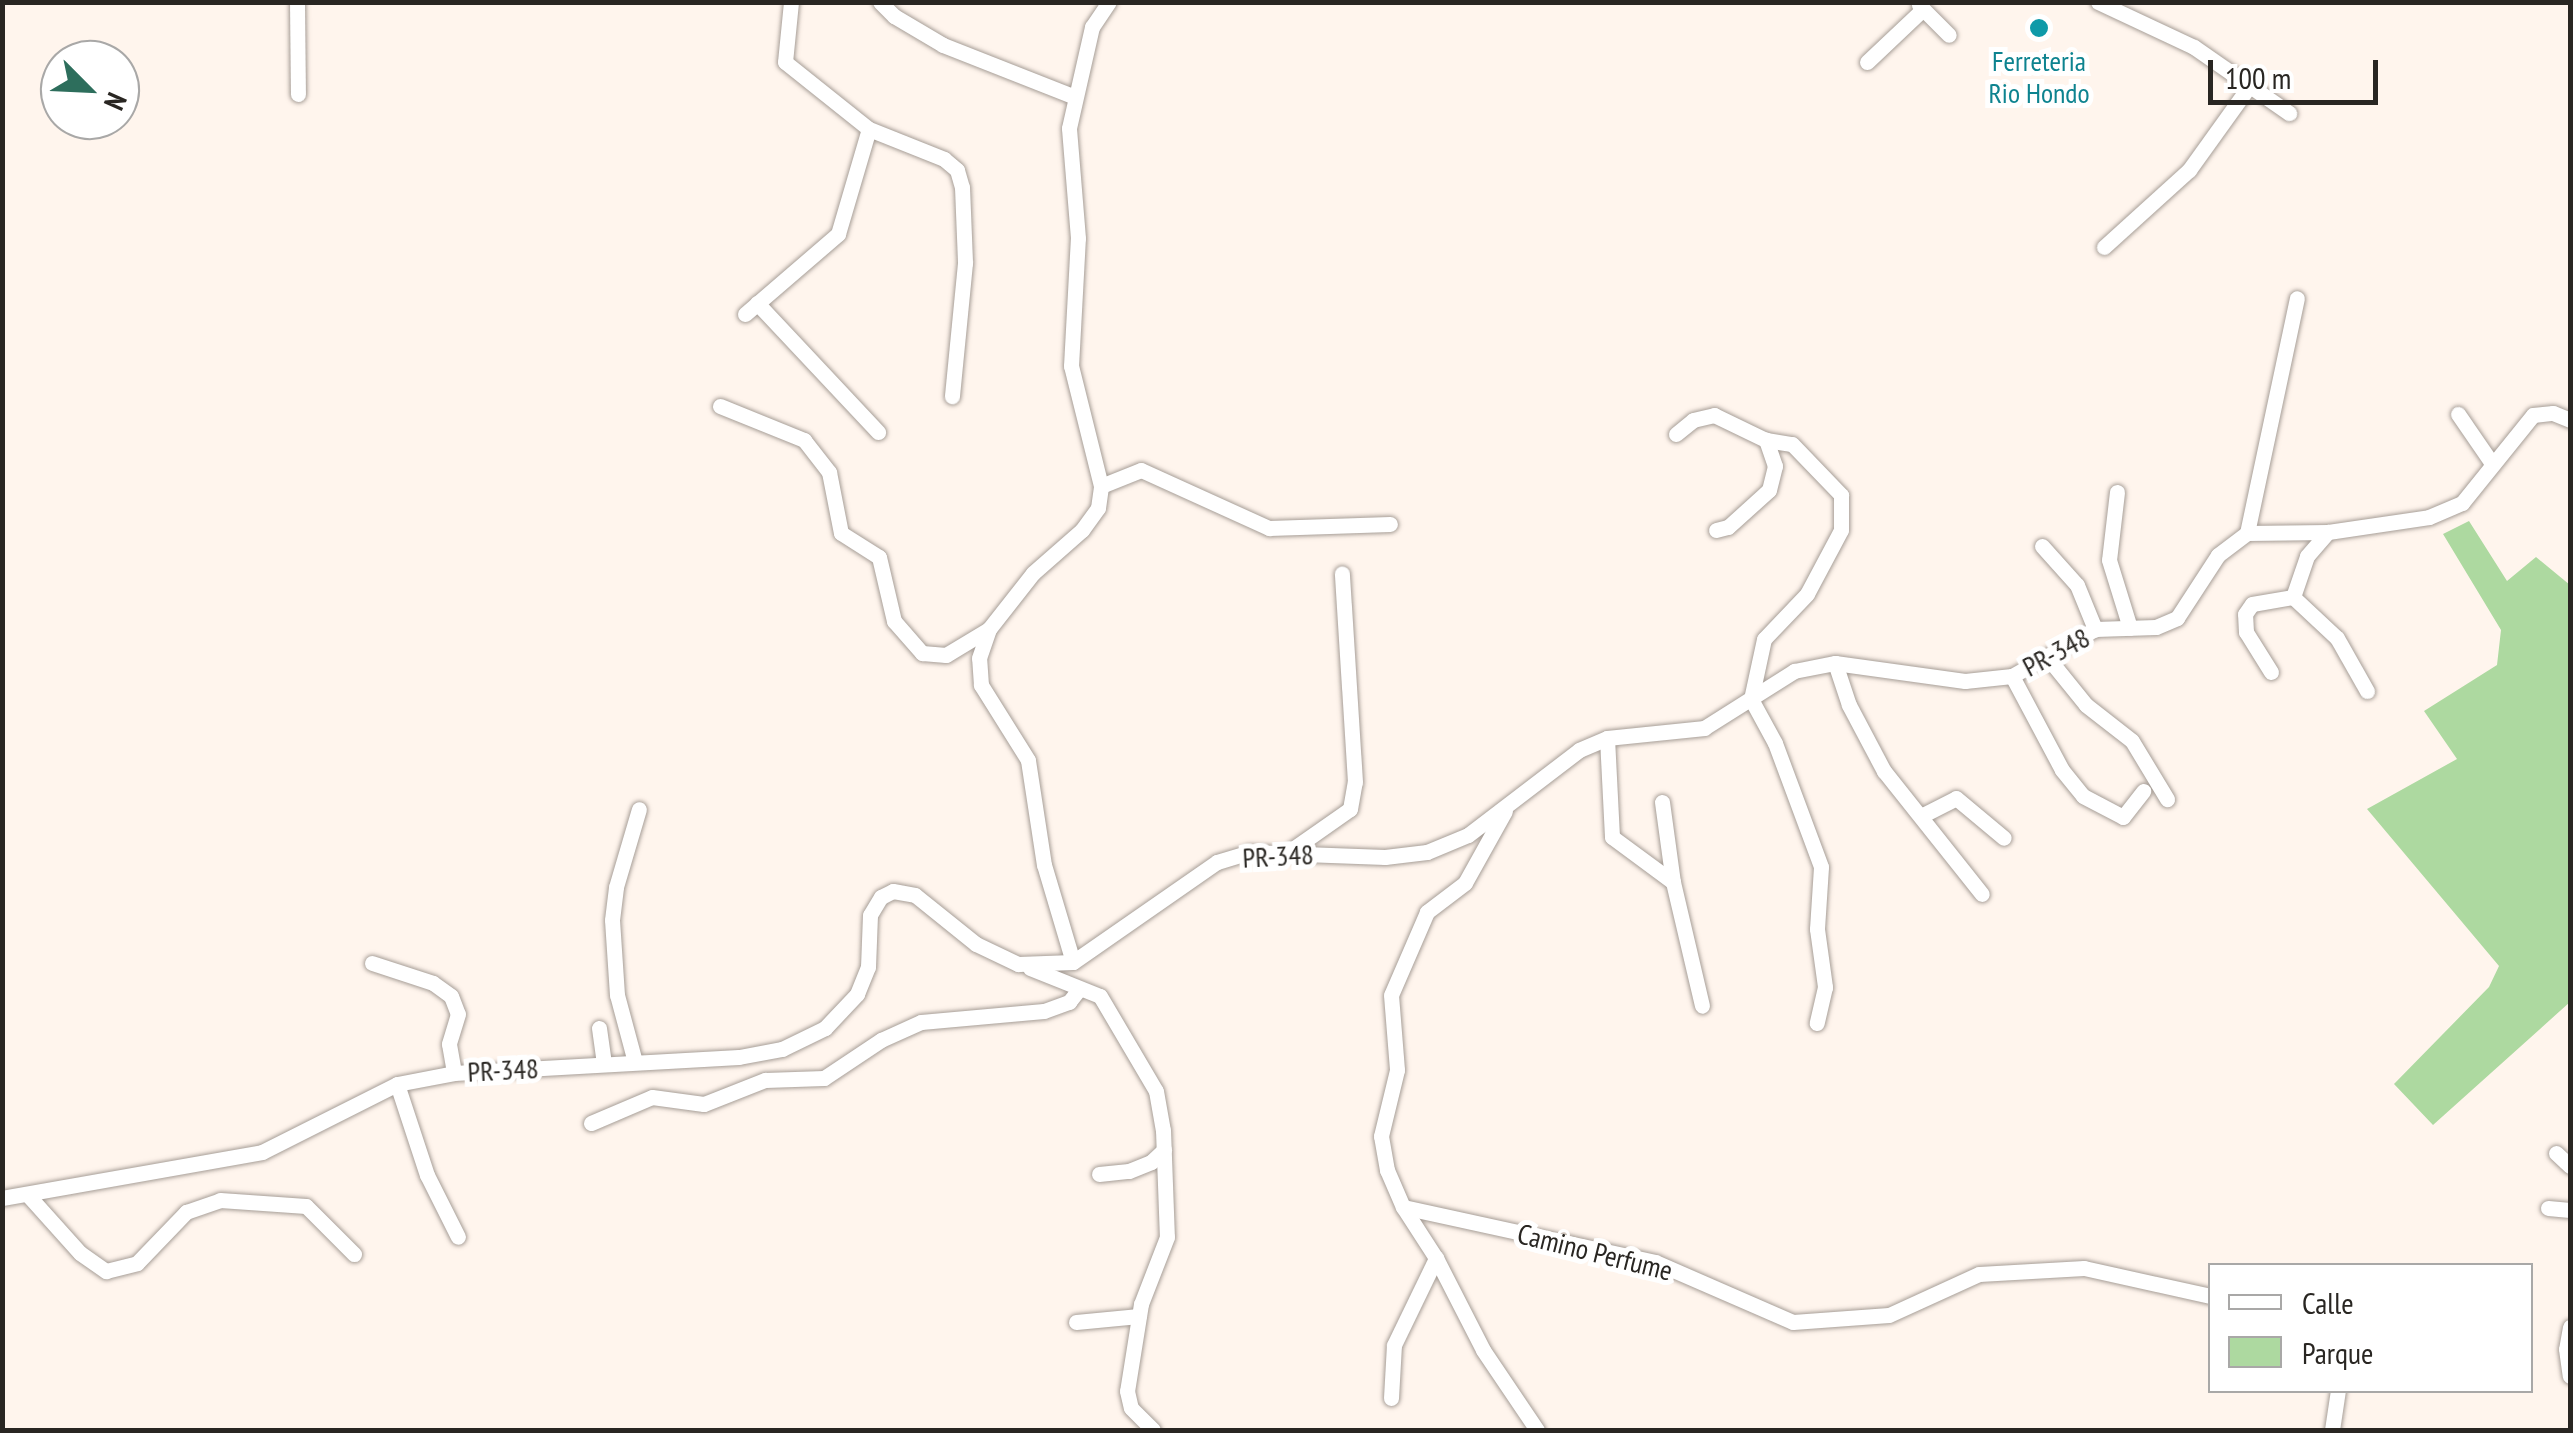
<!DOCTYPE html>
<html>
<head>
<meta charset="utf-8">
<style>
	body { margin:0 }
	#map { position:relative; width:2573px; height:1433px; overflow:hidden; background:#fff5ed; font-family:"PT Sans Narrow",sans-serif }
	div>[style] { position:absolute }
	.green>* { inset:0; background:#add9a0 }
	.roads { filter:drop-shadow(0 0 2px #a79e97) drop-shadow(0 0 2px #a79e97) }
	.minor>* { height:15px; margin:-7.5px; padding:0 7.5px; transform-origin:7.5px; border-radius:7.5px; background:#fff }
	.dots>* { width:28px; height:28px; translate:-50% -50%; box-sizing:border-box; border:5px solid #fff; border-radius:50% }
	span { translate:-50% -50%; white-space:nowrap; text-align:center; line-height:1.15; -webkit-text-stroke:10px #fff; paint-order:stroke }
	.culture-label { font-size:28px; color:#0d838f }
	.street-label { font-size:28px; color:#292622 }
	.frame { position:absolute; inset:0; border:5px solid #292622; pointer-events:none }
	.legend { position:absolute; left:2208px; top:1263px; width:325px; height:130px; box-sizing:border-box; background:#fff; border:2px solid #a9a8a7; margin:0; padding:12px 18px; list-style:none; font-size:30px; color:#292622 }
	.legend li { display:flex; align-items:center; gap:20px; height:50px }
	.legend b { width:50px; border:2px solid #a9a8a7 }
	.north { position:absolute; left:40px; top:40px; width:100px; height:100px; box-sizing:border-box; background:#fff; border:2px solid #a9a8a7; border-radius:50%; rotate:114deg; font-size:28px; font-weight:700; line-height:40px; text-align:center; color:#292622 }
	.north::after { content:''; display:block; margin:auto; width:35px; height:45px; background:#2d6e5c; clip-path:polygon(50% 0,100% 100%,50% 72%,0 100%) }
	.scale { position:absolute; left:2208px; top:60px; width:170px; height:45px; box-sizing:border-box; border:5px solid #292622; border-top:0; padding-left:12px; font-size:30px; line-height:35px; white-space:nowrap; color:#292622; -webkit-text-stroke:8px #fff; paint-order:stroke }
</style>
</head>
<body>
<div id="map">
	<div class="green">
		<div style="clip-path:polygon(2469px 521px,2507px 581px,2536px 557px,2570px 585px,2570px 1002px,2433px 1125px,2394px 1084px,2489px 987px,2499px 966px,2367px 809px,2457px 759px,2424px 711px,2497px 665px,2501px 630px,2443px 534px)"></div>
	</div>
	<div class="roads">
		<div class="minor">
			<div style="left:297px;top:2px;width:92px;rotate:89.4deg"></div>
			<div style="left:791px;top:2px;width:60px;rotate:95.7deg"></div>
			<div style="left:785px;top:62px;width:107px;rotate:38.6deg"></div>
			<div style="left:869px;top:129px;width:81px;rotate:21.8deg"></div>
			<div style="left:944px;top:159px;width:17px;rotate:40deg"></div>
			<div style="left:957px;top:170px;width:18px;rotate:74deg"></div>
			<div style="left:962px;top:187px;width:76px;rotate:87.7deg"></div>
			<div style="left:965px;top:263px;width:134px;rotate:95.6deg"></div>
			<div style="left:880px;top:2px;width:20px;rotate:45deg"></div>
			<div style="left:894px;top:16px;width:57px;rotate:30.6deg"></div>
			<div style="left:943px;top:45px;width:142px;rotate:21.5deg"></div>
			<div style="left:2098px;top:2px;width:106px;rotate:25.1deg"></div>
			<div style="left:2194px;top:47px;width:116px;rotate:34.8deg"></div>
			<div style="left:1919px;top:5px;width:42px;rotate:45deg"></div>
			<div style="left:1867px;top:62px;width:77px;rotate:-43.4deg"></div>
			<div style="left:2104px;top:247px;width:115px;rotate:-42.2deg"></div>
			<div style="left:2189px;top:170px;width:105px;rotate:-54.3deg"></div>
			<div style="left:757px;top:303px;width:177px;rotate:46.8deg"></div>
			<div style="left:745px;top:314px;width:123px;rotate:-40.7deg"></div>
			<div style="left:838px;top:234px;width:109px;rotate:-73.6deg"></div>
			<div style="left:720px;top:406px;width:91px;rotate:22deg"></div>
			<div style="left:804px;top:440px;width:41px;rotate:52deg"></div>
			<div style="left:829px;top:472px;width:62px;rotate:78.9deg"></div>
			<div style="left:841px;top:533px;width:45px;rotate:32.3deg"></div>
			<div style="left:879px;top:557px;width:66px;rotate:76.8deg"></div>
			<div style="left:894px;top:621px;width:43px;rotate:48.8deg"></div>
			<div style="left:922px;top:653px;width:24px;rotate:5deg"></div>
			<div style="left:946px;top:655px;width:50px;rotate:-31.2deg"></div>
			<div style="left:2458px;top:414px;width:58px;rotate:55.5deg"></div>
			<div style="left:1676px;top:434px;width:22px;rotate:-39deg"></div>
			<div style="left:1693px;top:420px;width:22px;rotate:-13deg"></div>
			<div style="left:1714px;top:415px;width:58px;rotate:25.7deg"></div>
			<div style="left:1766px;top:440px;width:26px;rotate:9deg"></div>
			<div style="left:1792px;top:444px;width:71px;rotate:46.1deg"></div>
			<div style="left:1841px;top:495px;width:35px;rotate:90deg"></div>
			<div style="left:1841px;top:530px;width:72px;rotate:118deg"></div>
			<div style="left:1807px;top:594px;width:62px;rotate:133.7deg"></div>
			<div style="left:1764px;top:639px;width:61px;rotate:102.2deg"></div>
			<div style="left:1751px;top:699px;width:50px;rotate:61.4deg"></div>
			<div style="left:1775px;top:743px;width:132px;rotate:69.6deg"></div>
			<div style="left:1821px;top:867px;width:62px;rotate:93.7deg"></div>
			<div style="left:1817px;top:929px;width:59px;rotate:82.1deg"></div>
			<div style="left:1825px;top:987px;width:37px;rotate:103deg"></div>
			<div style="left:1101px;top:486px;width:43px;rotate:-21.8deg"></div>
			<div style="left:1141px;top:470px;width:141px;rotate:24.4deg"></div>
			<div style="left:1269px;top:528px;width:121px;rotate:-1.9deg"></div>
			<div style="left:2117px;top:492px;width:68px;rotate:96.7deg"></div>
			<div style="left:2109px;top:560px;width:71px;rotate:72.8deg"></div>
			<div style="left:1716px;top:530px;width:12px;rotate:-14deg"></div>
			<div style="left:1728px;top:527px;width:55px;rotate:-42.1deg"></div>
			<div style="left:1769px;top:490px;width:25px;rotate:-76deg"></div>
			<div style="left:1775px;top:466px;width:28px;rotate:-109deg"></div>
			<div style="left:2247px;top:533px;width:240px;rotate:-78deg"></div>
			<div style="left:2042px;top:546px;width:52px;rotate:48.1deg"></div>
			<div style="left:2077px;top:585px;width:48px;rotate:67.8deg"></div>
			<div style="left:2293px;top:597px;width:43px;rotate:-71.1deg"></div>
			<div style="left:2307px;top:556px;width:32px;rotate:-49deg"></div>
			<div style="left:2048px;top:658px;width:60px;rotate:51deg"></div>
			<div style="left:2086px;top:705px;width:58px;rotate:38deg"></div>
			<div style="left:2132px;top:741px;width:68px;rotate:58.9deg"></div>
			<div style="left:1835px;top:663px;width:44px;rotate:71.6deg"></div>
			<div style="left:1849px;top:705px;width:75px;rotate:62.1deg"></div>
			<div style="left:1884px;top:771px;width:157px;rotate:51.5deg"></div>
			<div style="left:2271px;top:672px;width:47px;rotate:-122deg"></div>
			<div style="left:2246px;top:632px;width:18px;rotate:-93deg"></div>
			<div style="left:2245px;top:614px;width:12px;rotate:-55deg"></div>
			<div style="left:2252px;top:604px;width:42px;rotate:-9.7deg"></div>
			<div style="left:2293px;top:597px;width:60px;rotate:43deg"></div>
			<div style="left:2337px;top:638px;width:61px;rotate:60.5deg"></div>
			<div style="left:2012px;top:676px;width:106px;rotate:62deg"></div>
			<div style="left:2062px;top:770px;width:33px;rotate:51deg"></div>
			<div style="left:2083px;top:796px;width:45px;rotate:27.7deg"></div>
			<div style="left:2123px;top:817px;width:33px;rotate:-52deg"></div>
			<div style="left:1607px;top:738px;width:99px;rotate:87.1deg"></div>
			<div style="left:1612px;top:837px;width:76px;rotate:36.4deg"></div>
			<div style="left:1673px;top:882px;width:127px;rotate:76.8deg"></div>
			<div style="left:1662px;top:802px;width:81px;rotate:82.2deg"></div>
			<div style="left:1505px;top:811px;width:82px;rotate:119.1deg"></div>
			<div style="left:1465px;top:883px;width:48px;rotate:142.7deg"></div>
			<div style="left:1427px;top:912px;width:90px;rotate:113.4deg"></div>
			<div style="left:1391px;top:995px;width:75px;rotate:85.4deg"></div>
			<div style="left:1397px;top:1070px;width:68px;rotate:103.6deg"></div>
			<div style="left:1381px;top:1136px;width:35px;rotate:80deg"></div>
			<div style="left:1387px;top:1170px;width:40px;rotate:66.6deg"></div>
			<div style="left:1403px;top:1207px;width:61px;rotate:57.1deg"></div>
			<div style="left:1436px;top:1258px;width:103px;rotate:62.9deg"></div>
			<div style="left:1483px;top:1350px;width:97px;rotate:56deg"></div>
			<div style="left:1923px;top:815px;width:37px;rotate:-27deg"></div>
			<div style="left:1956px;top:798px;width:62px;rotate:39.8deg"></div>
			<div style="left:1290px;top:851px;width:73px;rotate:-35deg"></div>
			<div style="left:1350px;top:809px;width:27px;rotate:-80deg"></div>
			<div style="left:1355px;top:782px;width:209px;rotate:-93.6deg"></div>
			<div style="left:1073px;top:962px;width:101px;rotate:-106.6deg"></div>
			<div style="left:1044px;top:865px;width:106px;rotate:-98.7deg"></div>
			<div style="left:1028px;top:760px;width:89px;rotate:-122.1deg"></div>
			<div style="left:981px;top:685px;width:27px;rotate:-94deg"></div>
			<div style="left:979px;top:658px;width:31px;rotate:-71deg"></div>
			<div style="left:989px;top:629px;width:71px;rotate:-51.8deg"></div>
			<div style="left:1033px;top:573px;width:65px;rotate:-41.3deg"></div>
			<div style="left:1082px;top:530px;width:27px;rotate:-54deg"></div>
			<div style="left:1098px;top:508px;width:22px;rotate:-82deg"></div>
			<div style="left:1101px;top:486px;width:124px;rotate:-104deg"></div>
			<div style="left:1071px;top:366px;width:128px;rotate:-86.9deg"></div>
			<div style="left:1078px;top:238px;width:110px;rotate:-94.7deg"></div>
			<div style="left:1069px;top:128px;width:104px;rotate:-77.2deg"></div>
			<div style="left:1092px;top:27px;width:30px;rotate:-56deg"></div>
			<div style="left:372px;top:963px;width:64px;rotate:18.2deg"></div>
			<div style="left:433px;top:983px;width:22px;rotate:36deg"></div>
			<div style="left:451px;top:996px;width:19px;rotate:69deg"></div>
			<div style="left:458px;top:1014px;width:31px;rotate:107deg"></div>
			<div style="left:449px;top:1044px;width:29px;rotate:80deg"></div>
			<div style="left:1030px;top:968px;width:75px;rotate:21.8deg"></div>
			<div style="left:1100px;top:996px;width:110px;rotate:59.5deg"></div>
			<div style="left:1156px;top:1091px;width:40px;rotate:80deg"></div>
			<div style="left:1163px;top:1130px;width:107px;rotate:87.9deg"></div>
			<div style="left:1167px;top:1237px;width:72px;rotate:111.2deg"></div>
			<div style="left:1141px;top:1304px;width:88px;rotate:99.1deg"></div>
			<div style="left:1127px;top:1391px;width:17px;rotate:77deg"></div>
			<div style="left:1131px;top:1408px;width:31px;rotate:45deg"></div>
			<div style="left:599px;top:1028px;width:36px;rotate:82deg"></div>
			<div style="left:635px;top:1062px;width:69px;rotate:-105deg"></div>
			<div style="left:617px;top:995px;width:75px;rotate:-93.8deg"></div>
			<div style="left:612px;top:920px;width:33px;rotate:-83deg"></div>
			<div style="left:616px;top:887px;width:81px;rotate:-73.6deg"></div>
			<div style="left:397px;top:1084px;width:96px;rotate:71.8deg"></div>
			<div style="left:427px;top:1175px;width:69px;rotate:63.4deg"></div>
			<div style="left:591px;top:1123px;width:66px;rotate:-23.1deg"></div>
			<div style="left:652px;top:1097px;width:52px;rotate:7.7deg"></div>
			<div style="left:704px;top:1104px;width:66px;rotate:-21.5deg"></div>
			<div style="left:765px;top:1080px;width:59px;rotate:-1.9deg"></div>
			<div style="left:824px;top:1078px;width:69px;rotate:-33.7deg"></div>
			<div style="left:881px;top:1040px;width:44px;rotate:-24.2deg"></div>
			<div style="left:921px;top:1022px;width:123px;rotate:-5.1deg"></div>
			<div style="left:1044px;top:1011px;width:27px;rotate:-20deg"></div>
			<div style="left:1069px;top:1002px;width:16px;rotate:-52deg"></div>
			<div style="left:2556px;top:1153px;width:19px;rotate:43deg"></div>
			<div style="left:1099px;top:1174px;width:30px;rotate:-6deg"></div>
			<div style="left:1129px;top:1171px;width:24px;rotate:-22deg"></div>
			<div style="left:1151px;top:1162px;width:18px;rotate:-43deg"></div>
			<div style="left:27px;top:1194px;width:79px;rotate:48.1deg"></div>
			<div style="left:80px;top:1253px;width:32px;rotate:35deg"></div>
			<div style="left:106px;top:1271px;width:32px;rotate:-14deg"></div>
			<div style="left:137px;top:1263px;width:71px;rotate:-46.1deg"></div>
			<div style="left:186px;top:1212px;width:36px;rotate:-19deg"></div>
			<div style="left:220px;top:1200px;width:86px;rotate:4deg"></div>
			<div style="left:306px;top:1206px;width:68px;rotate:45deg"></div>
			<div style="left:2px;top:1198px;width:264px;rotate:-10deg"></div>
			<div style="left:262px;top:1152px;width:151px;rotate:-26.7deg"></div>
			<div style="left:397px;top:1084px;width:58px;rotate:-10.9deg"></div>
			<div style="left:454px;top:1073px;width:285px;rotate:-3.2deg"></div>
			<div style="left:739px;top:1057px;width:44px;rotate:-10.5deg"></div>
			<div style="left:782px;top:1049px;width:48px;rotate:-26deg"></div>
			<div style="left:825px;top:1028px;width:47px;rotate:-46.7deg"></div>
			<div style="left:857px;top:994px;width:29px;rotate:-68deg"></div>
			<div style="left:868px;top:967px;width:52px;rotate:-87.8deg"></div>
			<div style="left:870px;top:915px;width:21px;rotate:-59deg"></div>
			<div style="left:881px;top:897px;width:13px;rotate:-27deg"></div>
			<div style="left:893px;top:891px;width:22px;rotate:10deg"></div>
			<div style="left:915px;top:895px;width:78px;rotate:38.8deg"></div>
			<div style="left:976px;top:944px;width:47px;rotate:25.5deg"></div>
			<div style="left:1018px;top:964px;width:55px;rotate:-2.1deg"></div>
			<div style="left:1073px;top:962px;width:175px;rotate:-34.8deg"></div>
			<div style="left:1217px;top:862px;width:34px;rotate:-17deg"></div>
			<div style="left:1249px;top:852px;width:136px;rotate:2.1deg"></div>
			<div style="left:1385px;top:857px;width:42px;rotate:-6.8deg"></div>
			<div style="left:1427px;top:852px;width:44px;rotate:-22.5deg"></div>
			<div style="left:1468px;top:835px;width:140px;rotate:-37.4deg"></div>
			<div style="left:1579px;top:750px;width:30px;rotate:-23deg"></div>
			<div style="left:1607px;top:738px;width:98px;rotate:-5.9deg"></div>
			<div style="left:1704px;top:728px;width:107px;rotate:-32.3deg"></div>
			<div style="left:1794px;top:671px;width:42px;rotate:-11deg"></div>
			<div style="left:1835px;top:663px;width:131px;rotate:7.9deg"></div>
			<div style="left:1965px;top:681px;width:47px;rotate:-6.1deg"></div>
			<div style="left:2012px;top:676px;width:95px;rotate:-29.5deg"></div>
			<div style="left:2095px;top:629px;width:61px;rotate:-1.9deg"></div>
			<div style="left:2156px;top:627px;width:23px;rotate:-23deg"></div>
			<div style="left:2177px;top:618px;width:75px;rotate:-56.9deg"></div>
			<div style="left:2218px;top:555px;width:36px;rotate:-37deg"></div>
			<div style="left:2247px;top:533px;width:81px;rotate:-0.7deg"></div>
			<div style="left:2328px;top:532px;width:102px;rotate:-8.4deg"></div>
			<div style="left:2429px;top:517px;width:36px;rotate:-23deg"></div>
			<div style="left:2462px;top:503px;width:113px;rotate:-51.1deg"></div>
			<div style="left:2533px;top:415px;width:20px;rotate:-6deg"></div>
			<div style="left:2553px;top:413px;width:18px;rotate:22deg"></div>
			<div style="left:1403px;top:1207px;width:258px;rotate:12.3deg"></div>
			<div style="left:1655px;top:1262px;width:150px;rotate:23.5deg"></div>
			<div style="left:1793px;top:1322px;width:96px;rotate:-4.2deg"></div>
			<div style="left:1889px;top:1315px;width:99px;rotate:-24.5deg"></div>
			<div style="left:1979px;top:1274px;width:105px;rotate:-3.3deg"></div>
			<div style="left:2084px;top:1268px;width:129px;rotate:12.5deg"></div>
			<div style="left:2548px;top:1208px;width:22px;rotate:5deg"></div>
			<div style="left:1076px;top:1322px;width:63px;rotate:-5.4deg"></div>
			<div style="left:2570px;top:1327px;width:22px;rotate:100deg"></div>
			<div style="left:2566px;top:1349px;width:27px;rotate:82deg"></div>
			<div style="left:1391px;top:1398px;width:53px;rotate:-86.8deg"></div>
			<div style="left:1394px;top:1345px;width:97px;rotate:-64.2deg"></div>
			<div style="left:2332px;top:1430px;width:40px;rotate:-81.5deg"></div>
		</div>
	</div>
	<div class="dots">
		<div style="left:2039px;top:28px;background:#0f9aa8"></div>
	</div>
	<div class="culture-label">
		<span style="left:2039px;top:77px">Ferreteria<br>Rio Hondo</span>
	</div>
	<div class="street-label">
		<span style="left:2056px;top:652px;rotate:-28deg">PR-348</span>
		<span style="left:1278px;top:856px;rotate:-3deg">PR-348</span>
		<span style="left:503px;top:1070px;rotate:-3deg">PR-348</span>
		<span style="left:1595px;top:1252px;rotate:14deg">Camino Perfume</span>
	</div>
	<div class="frame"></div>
	<ul class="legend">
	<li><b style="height:12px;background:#fff"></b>Calle</li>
	<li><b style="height:28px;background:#add9a0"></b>Parque</li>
	</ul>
	<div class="north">N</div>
	<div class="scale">100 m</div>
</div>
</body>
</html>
